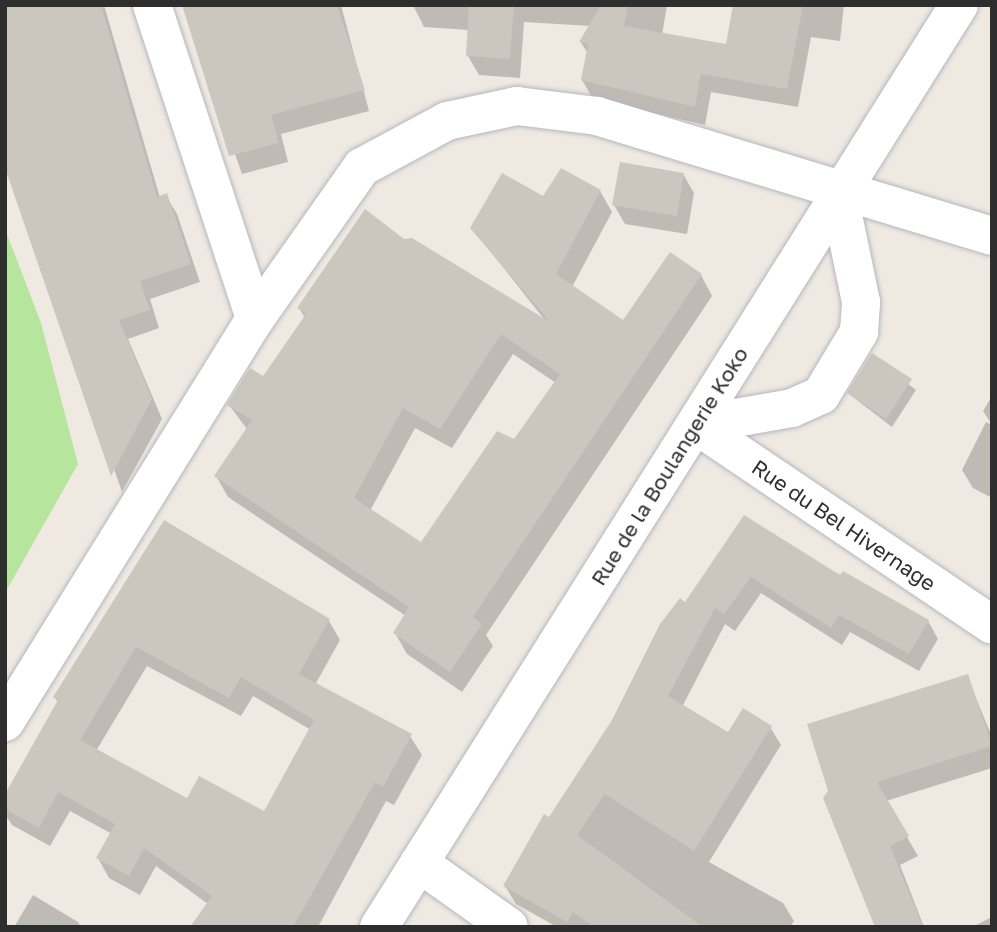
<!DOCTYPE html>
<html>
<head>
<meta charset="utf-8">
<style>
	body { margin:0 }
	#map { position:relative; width:997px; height:932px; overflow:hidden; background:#efe9e1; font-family:"Golos Text",sans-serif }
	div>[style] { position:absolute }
	.green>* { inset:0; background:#b6e59e }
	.shadow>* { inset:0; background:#0003 }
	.building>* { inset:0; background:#cbc7bf }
	.roads { filter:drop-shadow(0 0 2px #b4b7c1) drop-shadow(0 0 2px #b4b7c1) }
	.minor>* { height:38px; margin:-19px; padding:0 19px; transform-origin:19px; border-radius:19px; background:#fff }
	span { translate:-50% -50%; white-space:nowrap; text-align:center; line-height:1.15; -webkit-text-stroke:5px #fff; paint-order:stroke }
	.street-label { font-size:21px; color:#2e2e2e }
	.frame { position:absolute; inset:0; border:7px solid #2e2e2e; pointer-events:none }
</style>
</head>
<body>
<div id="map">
	<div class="green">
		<div style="clip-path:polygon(5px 229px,41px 323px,78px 464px,5px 593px)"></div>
	</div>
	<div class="shadow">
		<div style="clip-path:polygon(5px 5px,104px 5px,160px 198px,166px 196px,177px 214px,200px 282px,150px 299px,159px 328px,128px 339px,162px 419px,122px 492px,5px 155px)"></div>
		<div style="clip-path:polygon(183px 5px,341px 5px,369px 111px,281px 134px,288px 162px,242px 174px)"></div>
		<div style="clip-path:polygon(413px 5px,667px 5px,662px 35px,728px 46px,735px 5px,844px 5px,840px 41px,811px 37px,798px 107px,711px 92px,705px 125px,593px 99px,582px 80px,588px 53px,581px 43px,591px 26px,524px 22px,520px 78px,479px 75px,468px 56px,469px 30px,424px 27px)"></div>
		<div style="clip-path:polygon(683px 174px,694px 193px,687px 234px,625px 224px,614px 205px)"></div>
		<div style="clip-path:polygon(evenodd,600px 191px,612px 212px,572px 287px,623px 322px,701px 275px,712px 296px,486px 635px,493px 646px,462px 692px,407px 654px,395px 633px,406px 616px,228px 497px,216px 476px,247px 429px,229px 405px,263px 378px,305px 318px,299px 308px,403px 240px,544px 319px,472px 228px,543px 198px,600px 191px,513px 354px,556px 383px,515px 441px,421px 545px,370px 511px,415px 428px,452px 448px,513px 354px)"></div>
		<div style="clip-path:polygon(872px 356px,916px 390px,892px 427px,849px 394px)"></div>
		<div style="clip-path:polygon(992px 396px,992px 498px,973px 488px,962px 470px,986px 422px,992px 425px,983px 411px)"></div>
		<div style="clip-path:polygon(745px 517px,840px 578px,928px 621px,938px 639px,919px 671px,850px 632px,842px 645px,761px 593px,735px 631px,725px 624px,682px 707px,728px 734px,770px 727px,781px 745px,709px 862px,783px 903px,794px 921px,790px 927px,557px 927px,516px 904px,505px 886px)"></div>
		<div style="clip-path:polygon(evenodd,164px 523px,329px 621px,340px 640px,315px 685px,410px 736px,422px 755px,394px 805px,386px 801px,318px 927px,192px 927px,208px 904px,156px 866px,140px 895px,109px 878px,98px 858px,112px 834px,70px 811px,50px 846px,12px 825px,5px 814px,5px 797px,58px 703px,55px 697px,164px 523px,147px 666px,241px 716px,253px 696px,311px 730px,264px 814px,188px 800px,96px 751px,147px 666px)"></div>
		<div style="clip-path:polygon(967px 676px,992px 737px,992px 768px,886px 801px,918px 856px,900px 865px,924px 927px,877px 927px,825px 798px)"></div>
		<div style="clip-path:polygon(33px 895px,78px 922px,81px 927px,14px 927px)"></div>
		<div style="clip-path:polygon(992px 917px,992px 927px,972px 927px)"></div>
	</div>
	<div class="building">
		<div style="clip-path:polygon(5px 5px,101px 5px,157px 197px,167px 193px,191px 264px,140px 281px,150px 310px,119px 320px,152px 399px,111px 476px,5px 168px)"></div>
		<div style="clip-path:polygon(182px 5px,337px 5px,365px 90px,271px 115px,279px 143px,229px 156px)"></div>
		<div style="clip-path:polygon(469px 5px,514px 5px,510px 59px,466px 56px)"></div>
		<div style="clip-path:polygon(601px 5px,628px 5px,624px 26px,726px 44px,733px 5px,803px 5px,787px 89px,701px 74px,695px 107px,581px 80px,588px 44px,579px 42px)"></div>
		<div style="clip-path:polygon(620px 162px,684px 173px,677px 216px,612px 205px)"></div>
		<div style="clip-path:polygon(evenodd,561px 168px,601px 190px,556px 274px,623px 320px,670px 252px,702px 274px,473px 617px,482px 624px,450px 672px,393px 633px,409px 607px,214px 476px,252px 420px,227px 405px,250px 368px,263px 376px,306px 314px,297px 308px,365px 209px,404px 239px,412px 238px,550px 322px,470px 228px,502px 173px,543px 196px,561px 168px,501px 334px,560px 374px,514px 439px,497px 431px,421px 542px,354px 498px,403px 408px,440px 429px,501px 334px)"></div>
		<div style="clip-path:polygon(872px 353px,912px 379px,886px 419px,847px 393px)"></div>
		<div style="clip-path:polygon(744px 515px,840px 575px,843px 571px,929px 620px,909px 654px,839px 615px,831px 628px,751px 577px,724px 614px,715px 608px,668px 696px,728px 732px,743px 708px,772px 726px,694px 851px,605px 794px,577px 835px,703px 927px,594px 927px,573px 912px,567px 922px,503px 886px,544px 814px,549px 817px,612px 720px,660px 624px,680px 598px,685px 602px)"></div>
		<div style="clip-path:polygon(evenodd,164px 520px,330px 619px,299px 674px,412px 734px,383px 787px,375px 782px,293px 927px,190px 927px,212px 896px,144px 848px,129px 876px,96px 858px,115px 824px,58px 792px,39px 828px,5px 809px,5px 794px,58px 700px,53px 697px,164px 520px,136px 647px,229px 698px,241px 677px,314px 720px,264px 811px,199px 776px,187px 798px,80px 740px,136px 647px)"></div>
		<div style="clip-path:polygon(968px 674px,992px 746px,877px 782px,909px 836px,890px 846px,923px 927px,875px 927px,823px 798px,828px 791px,807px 724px)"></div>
	</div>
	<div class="roads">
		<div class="minor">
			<div style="left:152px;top:5px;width:330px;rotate:71.8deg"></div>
			<div style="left:696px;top:425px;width:357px;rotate:34deg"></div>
			<div style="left:696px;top:425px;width:97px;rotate:-10deg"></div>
			<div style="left:792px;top:408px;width:32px;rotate:-24deg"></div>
			<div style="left:821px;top:395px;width:74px;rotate:-58.9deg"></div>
			<div style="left:859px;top:332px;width:30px;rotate:-86deg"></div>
			<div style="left:861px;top:302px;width:113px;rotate:-101.7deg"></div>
			<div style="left:5px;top:722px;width:474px;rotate:-58.2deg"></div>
			<div style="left:255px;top:319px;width:186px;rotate:-54.9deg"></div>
			<div style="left:362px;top:167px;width:97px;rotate:-28.4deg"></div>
			<div style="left:447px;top:121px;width:72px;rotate:-12.1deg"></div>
			<div style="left:517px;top:106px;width:81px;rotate:7.1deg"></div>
			<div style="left:597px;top:116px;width:413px;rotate:16.9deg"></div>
			<div style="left:419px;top:863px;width:110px;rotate:35.4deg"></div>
			<div style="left:379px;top:927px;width:1089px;rotate:-57.83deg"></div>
		</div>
	</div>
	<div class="street-label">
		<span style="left:669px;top:466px;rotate:-58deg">Rue de la Boulangerie Koko</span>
		<span style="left:844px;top:525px;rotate:34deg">Rue du Bel Hivernage</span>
	</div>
	<div class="frame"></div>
</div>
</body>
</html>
